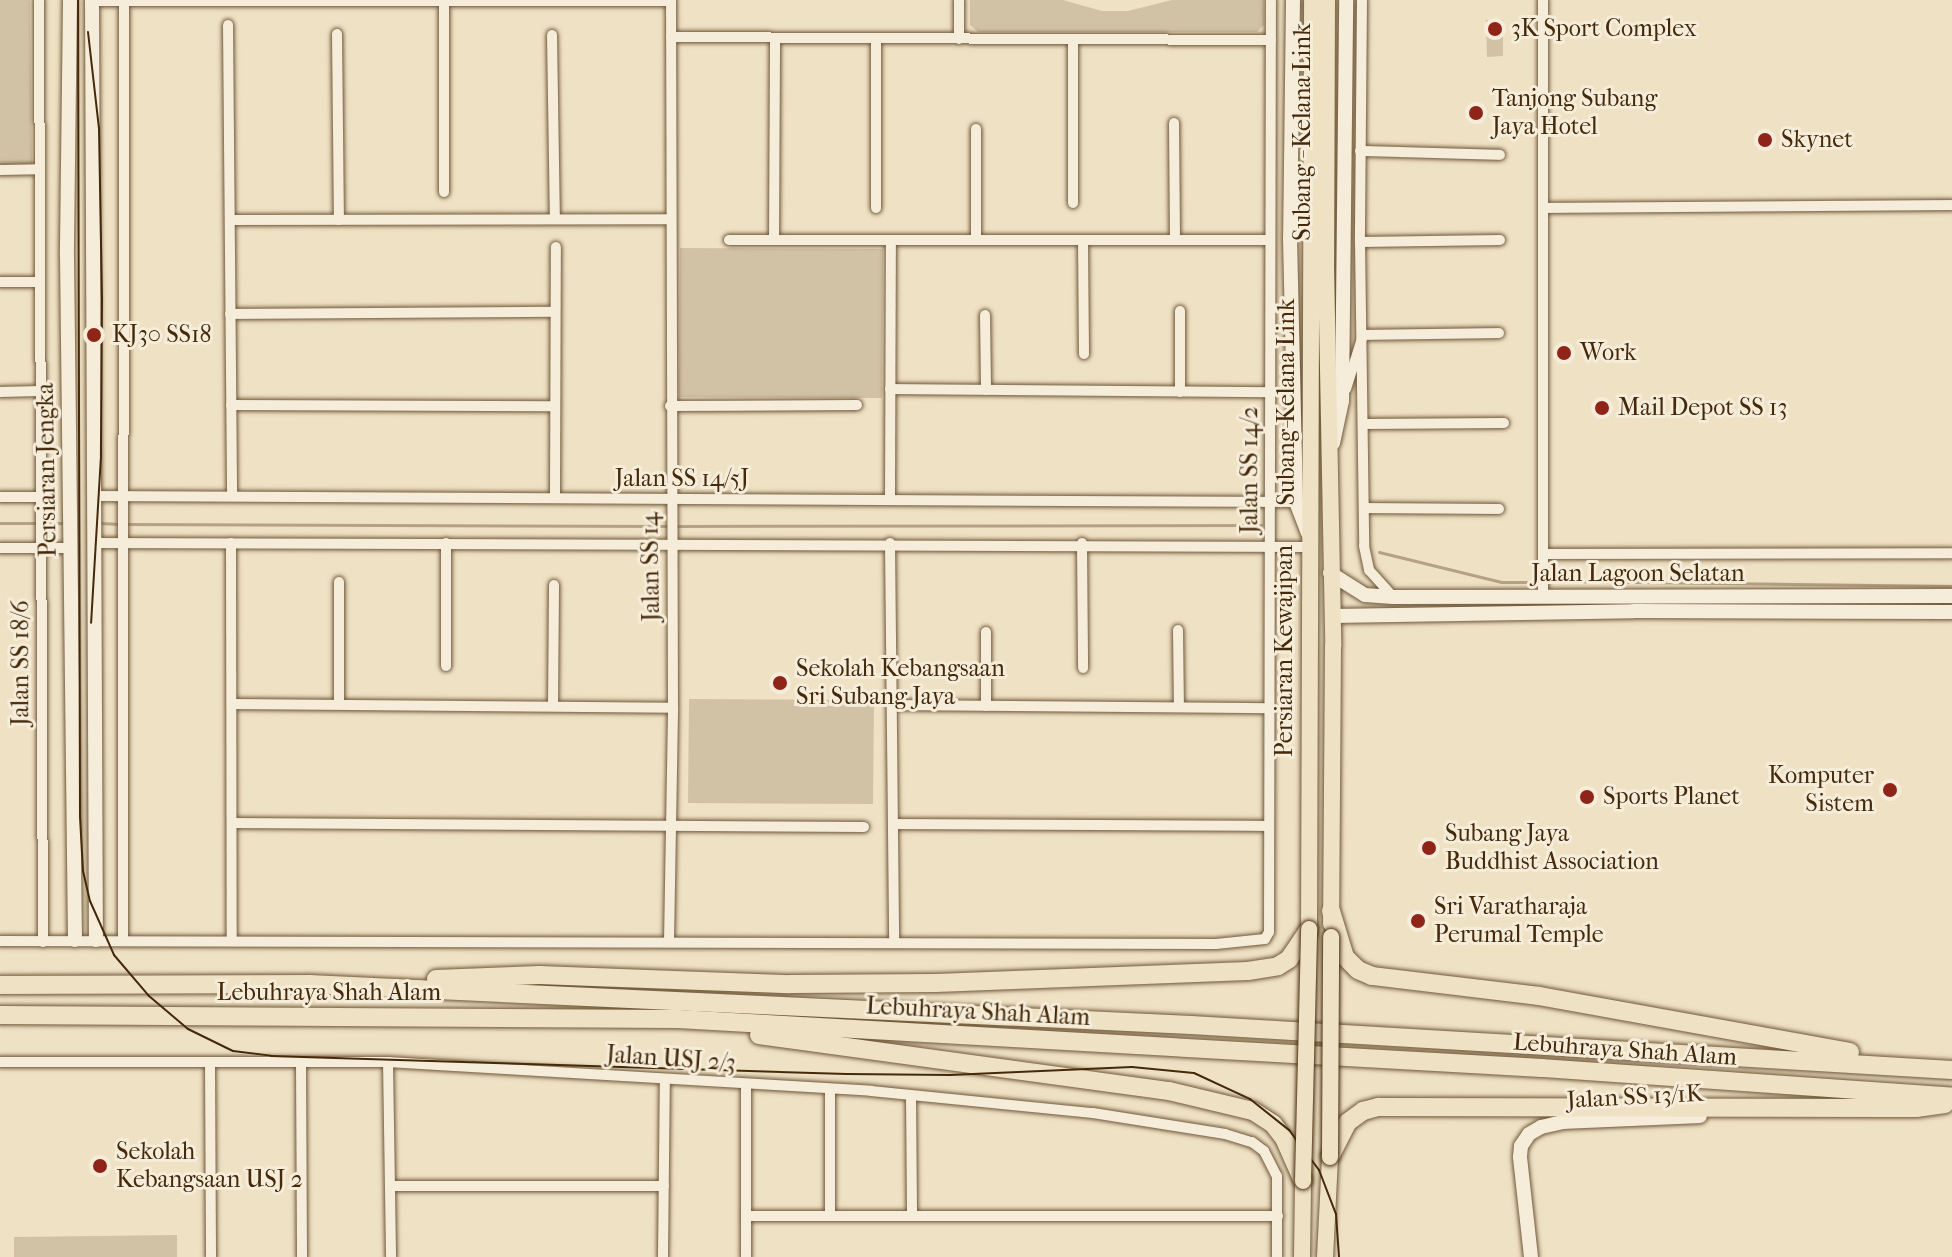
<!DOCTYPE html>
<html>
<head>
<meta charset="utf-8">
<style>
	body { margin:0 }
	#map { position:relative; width:1952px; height:1257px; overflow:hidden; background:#efe1c4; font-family:"IM FELL French Canon",serif }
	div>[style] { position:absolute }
	.green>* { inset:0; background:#d2c2a5 }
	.stream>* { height:3px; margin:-1.5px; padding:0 1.5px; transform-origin:1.5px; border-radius:1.5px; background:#b5a285 }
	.roads { filter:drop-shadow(0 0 2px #6f5739) drop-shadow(0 0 2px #6f5739) }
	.street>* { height:10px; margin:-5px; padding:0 5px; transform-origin:5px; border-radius:5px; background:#f5ecd9 }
	.secondary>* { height:14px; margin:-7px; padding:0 7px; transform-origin:7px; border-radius:7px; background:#f5ecd9 }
	.primary>* { height:16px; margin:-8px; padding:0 8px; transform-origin:8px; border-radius:8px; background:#efe1c4 }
	.highway>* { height:18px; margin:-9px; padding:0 9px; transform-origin:9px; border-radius:9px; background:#efe1c4 }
	.tram>* { height:2px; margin:-1px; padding:0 1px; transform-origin:1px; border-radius:1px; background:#44290b }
	.bridges { filter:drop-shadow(0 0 2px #44290b) drop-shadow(0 0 2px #44290b) }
	.primary-bridge>* { height:16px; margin:-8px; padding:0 8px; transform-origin:8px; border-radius:8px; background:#efe1c4 }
	.dots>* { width:22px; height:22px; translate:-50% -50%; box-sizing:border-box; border:4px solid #f5ecd9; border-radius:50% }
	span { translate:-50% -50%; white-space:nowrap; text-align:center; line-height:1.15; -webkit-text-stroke:6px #f5ecd9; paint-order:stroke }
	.poi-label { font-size:24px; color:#44290b }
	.left { translate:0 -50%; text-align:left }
	.right { translate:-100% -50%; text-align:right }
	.street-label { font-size:24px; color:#44290b }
</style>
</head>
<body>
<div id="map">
	<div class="green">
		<div style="clip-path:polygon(0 0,30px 0,32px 165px,0 166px)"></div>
		<div style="clip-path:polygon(970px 0,1063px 0,1102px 11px,1128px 11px,1172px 0,1264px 0,1264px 25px,1257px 32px,978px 32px,970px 25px)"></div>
		<div style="clip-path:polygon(1486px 20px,1503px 20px,1503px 56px,1487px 57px)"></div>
		<div style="clip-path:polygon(680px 248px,883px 249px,882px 398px,679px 397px)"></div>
		<div style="clip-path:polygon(689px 699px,874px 700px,873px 804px,688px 803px)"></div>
		<div style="clip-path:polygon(177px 1235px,177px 1257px,14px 1257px,14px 1237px)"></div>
	</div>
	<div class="stream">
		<div style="left:0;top:523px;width:64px"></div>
		<div style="left:100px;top:523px;width:20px;rotate:3deg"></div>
		<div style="left:128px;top:524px;width:540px;rotate:0.21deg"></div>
		<div style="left:676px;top:526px;width:585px;rotate:-0.1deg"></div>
		<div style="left:1379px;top:552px;width:126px;rotate:13.8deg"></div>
		<div style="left:1501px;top:582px;width:33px"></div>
		<div style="left:1552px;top:581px;width:400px;rotate:0.7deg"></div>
	</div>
	<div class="roads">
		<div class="street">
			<div style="left:39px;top:0;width:942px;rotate:89.76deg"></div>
			<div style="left:1362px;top:0;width:242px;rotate:90.5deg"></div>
			<div style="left:1360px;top:242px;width:304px;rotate:89.2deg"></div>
			<div style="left:1364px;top:546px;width:25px;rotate:78deg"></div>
			<div style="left:1369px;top:570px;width:36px;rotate:48deg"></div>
			<div style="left:92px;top:1px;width:579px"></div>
			<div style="left:444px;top:1px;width:191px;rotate:90deg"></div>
			<div style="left:228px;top:25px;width:471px;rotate:89.5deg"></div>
			<div style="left:337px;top:34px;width:186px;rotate:89.4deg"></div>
			<div style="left:552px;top:35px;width:184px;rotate:89.1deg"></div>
			<div style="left:671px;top:37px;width:600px;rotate:0.29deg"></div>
			<div style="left:876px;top:38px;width:170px;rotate:90deg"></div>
			<div style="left:959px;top:39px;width:39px;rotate:-90deg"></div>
			<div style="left:1073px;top:39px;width:164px;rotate:90deg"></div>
			<div style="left:1174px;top:123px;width:117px;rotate:89.5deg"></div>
			<div style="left:976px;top:129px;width:111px;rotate:90deg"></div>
			<div style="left:1360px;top:151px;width:140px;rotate:1.6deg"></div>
			<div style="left:0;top:170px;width:39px;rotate:-1deg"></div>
			<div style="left:1543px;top:208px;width:409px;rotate:-0.4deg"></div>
			<div style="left:230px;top:220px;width:440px;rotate:-0.1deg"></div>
			<div style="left:729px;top:240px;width:541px"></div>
			<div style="left:774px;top:240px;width:202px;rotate:-89.7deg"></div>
			<div style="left:1083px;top:240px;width:114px;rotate:89.5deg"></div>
			<div style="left:1360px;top:242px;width:140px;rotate:-0.8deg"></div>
			<div style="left:0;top:282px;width:40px"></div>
			<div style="left:230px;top:314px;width:325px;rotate:-0.4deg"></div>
			<div style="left:985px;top:315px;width:75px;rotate:89.2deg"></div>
			<div style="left:890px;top:389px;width:380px;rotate:0.5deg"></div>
			<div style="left:1346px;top:389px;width:57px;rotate:-72.5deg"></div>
			<div style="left:1363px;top:335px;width:136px;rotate:-0.8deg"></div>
			<div style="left:0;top:392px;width:40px;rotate:-1.4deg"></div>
			<div style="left:1180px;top:392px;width:81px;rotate:-90deg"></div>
			<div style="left:231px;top:405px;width:324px;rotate:0.2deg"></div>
			<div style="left:670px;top:406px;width:187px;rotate:-0.3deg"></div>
			<div style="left:1364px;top:424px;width:140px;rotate:-0.4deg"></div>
			<div style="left:94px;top:496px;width:1202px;rotate:0.29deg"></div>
			<div style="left:0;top:497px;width:41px"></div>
			<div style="left:555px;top:498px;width:251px;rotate:-89.8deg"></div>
			<div style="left:890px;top:500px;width:260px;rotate:-89.8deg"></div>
			<div style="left:1364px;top:508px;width:135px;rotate:0.4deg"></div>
			<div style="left:93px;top:543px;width:1217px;rotate:0.19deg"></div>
			<div style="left:231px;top:543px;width:397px;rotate:89.9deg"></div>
			<div style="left:446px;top:543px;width:123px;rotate:90deg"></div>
			<div style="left:890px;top:543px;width:400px;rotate:89.4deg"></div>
			<div style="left:1082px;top:543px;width:125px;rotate:89.5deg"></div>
			<div style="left:0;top:548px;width:70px"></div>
			<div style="left:1543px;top:554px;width:409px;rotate:-0.1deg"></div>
			<div style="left:339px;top:582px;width:122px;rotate:90deg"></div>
			<div style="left:1543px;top:595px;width:595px;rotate:-90deg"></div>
			<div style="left:1178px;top:630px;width:77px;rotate:89.3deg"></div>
			<div style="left:232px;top:704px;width:441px;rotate:0.5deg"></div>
			<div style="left:553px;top:705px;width:120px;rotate:-89.5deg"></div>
			<div style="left:892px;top:705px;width:377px;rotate:0.5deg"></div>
			<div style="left:986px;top:706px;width:74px;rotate:-90deg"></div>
			<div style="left:232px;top:823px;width:632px;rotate:0.36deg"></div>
			<div style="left:893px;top:824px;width:376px;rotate:0.3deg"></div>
			<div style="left:123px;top:940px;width:940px;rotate:-89.94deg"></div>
			<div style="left:0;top:941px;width:1216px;rotate:0.14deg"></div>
			<div style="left:1216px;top:944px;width:49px;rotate:-5.8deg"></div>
			<div style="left:1265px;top:939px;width:8px;rotate:-60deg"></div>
			<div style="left:1269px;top:932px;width:932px;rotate:-89.88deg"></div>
			<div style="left:669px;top:942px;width:234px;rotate:-89deg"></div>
			<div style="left:673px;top:708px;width:708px;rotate:-90.16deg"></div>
			<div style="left:0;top:1062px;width:388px"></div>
			<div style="left:388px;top:1062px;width:484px;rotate:3.4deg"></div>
			<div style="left:871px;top:1091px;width:223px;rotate:5.7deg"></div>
			<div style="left:1093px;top:1113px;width:134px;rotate:9deg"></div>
			<div style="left:1225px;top:1134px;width:28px;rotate:17deg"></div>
			<div style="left:1252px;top:1142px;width:15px;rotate:37deg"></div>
			<div style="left:1264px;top:1151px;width:28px;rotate:63deg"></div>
			<div style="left:1277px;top:1176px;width:81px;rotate:90deg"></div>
			<div style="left:210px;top:1062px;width:195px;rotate:89.7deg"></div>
			<div style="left:301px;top:1062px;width:195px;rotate:89.7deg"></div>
			<div style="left:388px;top:1062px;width:195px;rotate:89.1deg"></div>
			<div style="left:746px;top:1084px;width:173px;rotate:90deg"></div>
			<div style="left:830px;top:1090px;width:126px;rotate:90deg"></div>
			<div style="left:911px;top:1095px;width:121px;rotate:89.5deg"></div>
			<div style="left:390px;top:1186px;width:274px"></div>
			<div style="left:746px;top:1216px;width:532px"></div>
			<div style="left:663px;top:1257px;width:178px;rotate:-89.4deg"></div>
		</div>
		<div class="secondary">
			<div style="left:70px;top:0;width:256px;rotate:90.7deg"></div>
			<div style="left:67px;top:256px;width:684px;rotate:89.33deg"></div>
			<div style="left:92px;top:0;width:940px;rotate:89.76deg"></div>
			<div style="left:1293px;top:0;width:238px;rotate:90.7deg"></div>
			<div style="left:1290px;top:238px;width:264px;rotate:88.7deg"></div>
			<div style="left:1296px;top:502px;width:33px;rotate:69deg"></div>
			<div style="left:1333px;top:443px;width:43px;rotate:-77.9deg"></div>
			<div style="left:1342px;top:401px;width:401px;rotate:-89.4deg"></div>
			<div style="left:1330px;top:573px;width:41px;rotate:32.2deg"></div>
			<div style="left:1365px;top:595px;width:28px;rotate:4deg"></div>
			<div style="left:1393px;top:597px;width:559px;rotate:-0.1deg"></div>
			<div style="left:1332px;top:616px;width:302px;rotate:-0.9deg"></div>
			<div style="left:1634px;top:611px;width:318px;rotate:0.2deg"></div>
			<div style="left:1531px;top:1257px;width:101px;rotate:-96.3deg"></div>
			<div style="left:1520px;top:1157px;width:11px;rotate:-85deg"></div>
			<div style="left:1521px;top:1146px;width:14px;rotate:-56deg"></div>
			<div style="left:1529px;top:1134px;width:14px;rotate:-30deg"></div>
			<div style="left:1541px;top:1127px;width:23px;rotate:-13deg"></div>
			<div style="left:1563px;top:1122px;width:137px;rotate:-2.5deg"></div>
		</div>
		<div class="primary">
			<div style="left:1327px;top:0;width:265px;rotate:90.2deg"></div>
			<div style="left:1326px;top:265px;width:381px;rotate:88.9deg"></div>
			<div style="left:1333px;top:646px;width:278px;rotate:90.4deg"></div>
			<div style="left:1309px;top:929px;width:929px;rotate:-89.81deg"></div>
			<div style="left:1302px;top:1257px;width:76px;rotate:-89.2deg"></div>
			<div style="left:1325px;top:1257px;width:100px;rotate:-87.1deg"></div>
		</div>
		<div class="highway">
			<div style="left:1331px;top:911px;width:48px;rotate:73.1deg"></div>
			<div style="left:1345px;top:957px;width:18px;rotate:45deg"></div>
			<div style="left:1358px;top:970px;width:15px;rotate:23deg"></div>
			<div style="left:1372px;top:976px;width:168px;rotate:6.8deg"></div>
			<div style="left:1539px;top:996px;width:316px;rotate:10.2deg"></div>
			<div style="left:436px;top:979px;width:103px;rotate:-2.2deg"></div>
			<div style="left:539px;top:975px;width:251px;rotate:2.1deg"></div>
			<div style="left:790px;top:984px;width:144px;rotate:-0.4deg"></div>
			<div style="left:934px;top:983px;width:314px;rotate:-2.2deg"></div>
			<div style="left:1248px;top:971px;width:30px;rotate:-9deg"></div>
			<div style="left:1278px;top:966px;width:13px;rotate:-32deg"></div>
			<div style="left:1289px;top:959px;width:36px;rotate:-56deg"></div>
			<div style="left:0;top:985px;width:309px;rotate:-0.2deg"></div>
			<div style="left:309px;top:984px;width:883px;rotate:2.66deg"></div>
			<div style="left:1191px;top:1025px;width:762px;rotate:3.38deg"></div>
			<div style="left:0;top:1015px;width:678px;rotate:0.34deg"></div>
			<div style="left:678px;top:1019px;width:865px;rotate:3.25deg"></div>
			<div style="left:1542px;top:1068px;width:411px;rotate:4deg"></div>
			<div style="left:759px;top:1035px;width:414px;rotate:7.8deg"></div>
			<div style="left:1169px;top:1091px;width:86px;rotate:13.4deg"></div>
			<div style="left:1253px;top:1111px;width:24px;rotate:33deg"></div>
			<div style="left:1273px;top:1124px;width:18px;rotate:52deg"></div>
			<div style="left:1284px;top:1138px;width:47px;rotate:66.2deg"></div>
			<div style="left:1330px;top:1157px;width:39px;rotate:-63deg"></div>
			<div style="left:1348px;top:1122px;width:19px;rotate:-36deg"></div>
			<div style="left:1363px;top:1111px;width:16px;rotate:-15deg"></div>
			<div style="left:1378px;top:1107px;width:538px;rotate:0.11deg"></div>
			<div style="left:1916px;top:1108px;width:29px;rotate:-8deg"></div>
		</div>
	</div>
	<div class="tram">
		<div style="left:78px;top:0;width:817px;rotate:89.86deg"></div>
		<div style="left:80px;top:817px;width:54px;rotate:86.8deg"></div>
		<div style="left:83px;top:871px;width:31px;rotate:77deg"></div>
		<div style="left:90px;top:901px;width:59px;rotate:66deg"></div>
		<div style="left:114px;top:955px;width:54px;rotate:49.5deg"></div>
		<div style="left:149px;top:996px;width:51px;rotate:40.2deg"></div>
		<div style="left:188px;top:1029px;width:50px;rotate:26.1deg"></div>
		<div style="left:233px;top:1051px;width:38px;rotate:7deg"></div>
		<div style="left:271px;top:1056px;width:576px;rotate:1.79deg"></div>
		<div style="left:847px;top:1074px;width:103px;rotate:0.6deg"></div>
		<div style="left:950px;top:1075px;width:182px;rotate:-2.5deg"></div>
		<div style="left:1132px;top:1067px;width:62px;rotate:5.5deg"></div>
		<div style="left:1194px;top:1073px;width:62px;rotate:24.9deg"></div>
		<div style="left:1250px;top:1099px;width:50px;rotate:38.5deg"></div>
		<div style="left:1289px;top:1130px;width:50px;rotate:53.1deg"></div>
		<div style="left:1319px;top:1170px;width:47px;rotate:68.9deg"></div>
		<div style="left:1336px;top:1214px;width:43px;rotate:86deg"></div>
		<div style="left:88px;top:32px;width:97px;rotate:83.5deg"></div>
		<div style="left:99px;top:128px;width:170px;rotate:89deg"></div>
		<div style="left:102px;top:298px;width:158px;rotate:90.4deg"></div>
		<div style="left:101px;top:456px;width:167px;rotate:93.4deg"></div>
	</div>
	<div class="bridges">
		<div class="primary-bridge">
			<div style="left:1330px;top:1157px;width:220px;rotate:-89.7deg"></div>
			<div style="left:1303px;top:1181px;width:252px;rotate:-88.6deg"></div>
		</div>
	</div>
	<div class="dots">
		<div style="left:1495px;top:29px;background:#8f2418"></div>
		<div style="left:1476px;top:113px;background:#8f2418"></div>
		<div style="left:1765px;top:140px;background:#8f2418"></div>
		<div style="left:94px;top:335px;background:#8f2418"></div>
		<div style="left:1564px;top:353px;background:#8f2418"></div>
		<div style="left:1602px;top:408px;background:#8f2418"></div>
		<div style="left:780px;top:683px;background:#8f2418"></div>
		<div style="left:1890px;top:790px;background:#8f2418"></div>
		<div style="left:1587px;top:797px;background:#8f2418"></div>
		<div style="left:1429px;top:848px;background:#8f2418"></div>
		<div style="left:1418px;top:921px;background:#8f2418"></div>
		<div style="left:100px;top:1166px;background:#8f2418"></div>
	</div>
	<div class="poi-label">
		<span class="left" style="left:1511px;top:29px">3K Sport Complex</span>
		<span class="left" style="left:1492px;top:113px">Tanjong Subang<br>Jaya Hotel</span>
		<span class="left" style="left:1781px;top:140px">Skynet</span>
		<span class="left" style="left:112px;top:335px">KJ30 SS18</span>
		<span class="left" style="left:1580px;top:353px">Work</span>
		<span class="left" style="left:1618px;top:408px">Mail Depot SS 13</span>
		<span class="left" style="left:796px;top:683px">Sekolah Kebangsaan<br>Sri Subang Jaya</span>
		<span class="right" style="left:1874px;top:790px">Komputer<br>Sistem</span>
		<span class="left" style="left:1603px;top:797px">Sports Planet</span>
		<span class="left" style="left:1445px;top:848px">Subang Jaya<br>Buddhist Association</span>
		<span class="left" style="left:1434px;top:921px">Sri Varatharaja<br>Perumal Temple</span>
		<span class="left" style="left:116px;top:1166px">Sekolah<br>Kebangsaan USJ 2</span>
	</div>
	<div class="street-label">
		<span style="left:1303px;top:132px;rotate:-90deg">Subang - Kelana Link</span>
		<span style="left:1287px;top:402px;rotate:-90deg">Subang-Kelana Link</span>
		<span style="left:47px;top:470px;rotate:-91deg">Persiaran Jengka</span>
		<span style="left:1250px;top:470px;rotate:-90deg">Jalan SS 14/2</span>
		<span style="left:682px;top:479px">Jalan SS 14/5J</span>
		<span style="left:651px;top:567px;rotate:-91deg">Jalan SS 14</span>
		<span style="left:1638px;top:574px">Jalan Lagoon Selatan</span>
		<span style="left:1285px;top:651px;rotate:-90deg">Persiaran Kewajipan</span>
		<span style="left:21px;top:663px;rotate:-90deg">Jalan SS 18/6</span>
		<span style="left:329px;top:993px">Lebuhraya Shah Alam</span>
		<span style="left:978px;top:1012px;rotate:3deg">Lebuhraya Shah Alam</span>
		<span style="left:1625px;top:1050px;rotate:4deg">Lebuhraya Shah Alam</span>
		<span style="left:671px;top:1059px;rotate:4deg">Jalan USJ 2/3</span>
		<span style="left:1635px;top:1097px;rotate:-3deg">Jalan SS 13/1K</span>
	</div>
</div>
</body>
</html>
